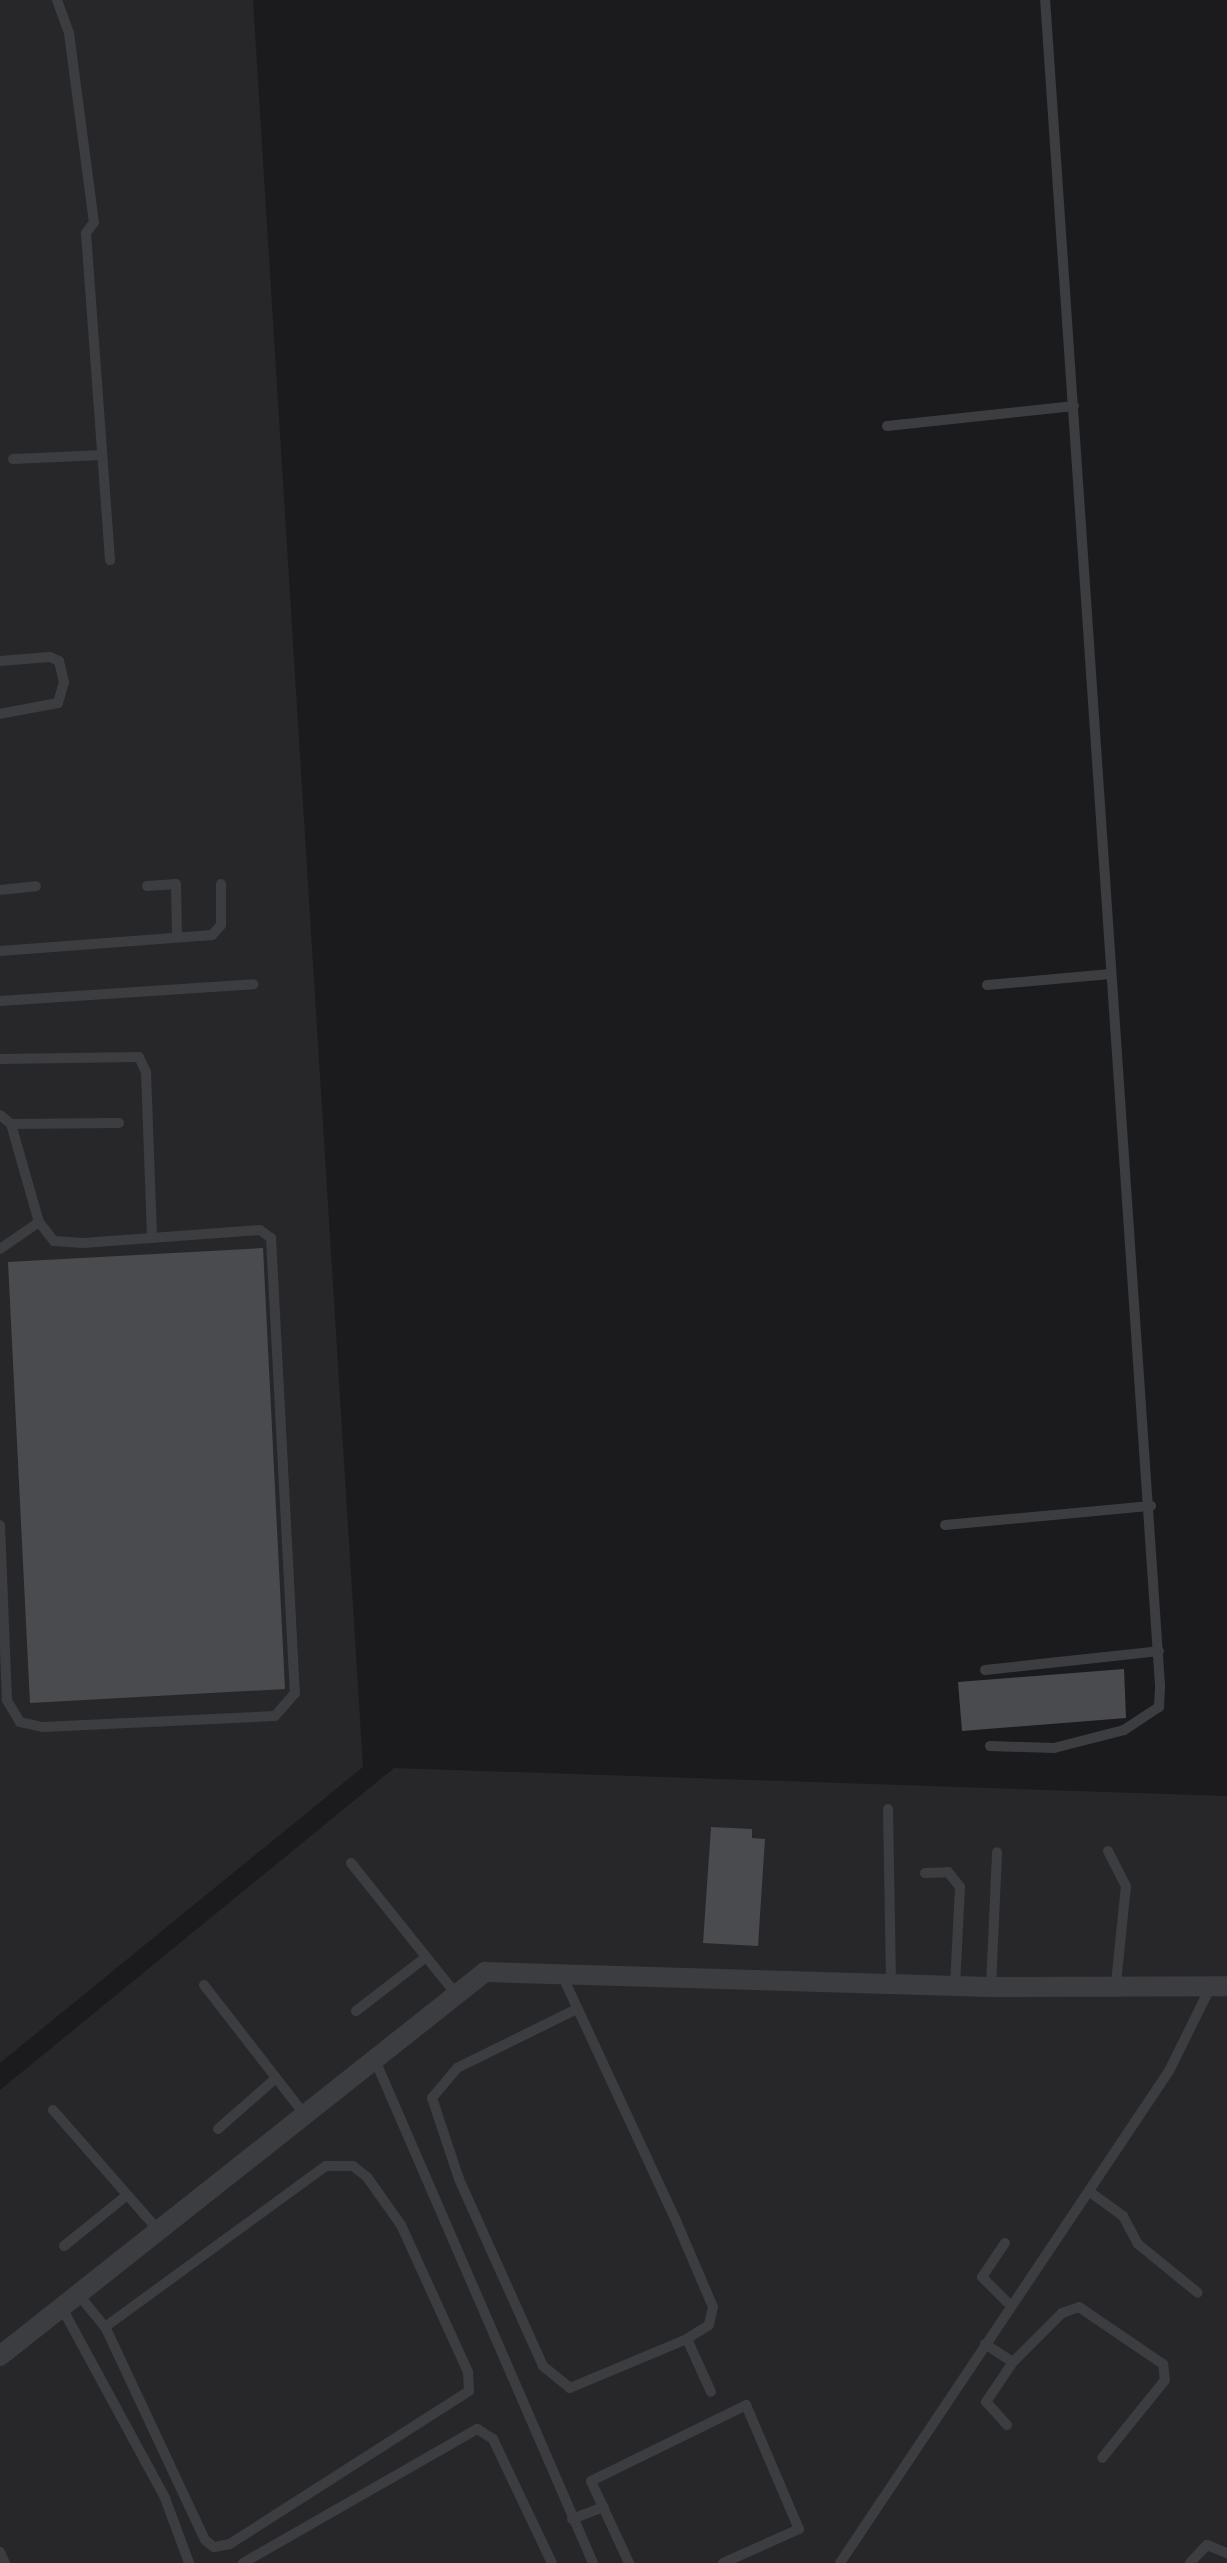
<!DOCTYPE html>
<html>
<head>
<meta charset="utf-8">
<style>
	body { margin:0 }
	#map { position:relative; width:1227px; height:2563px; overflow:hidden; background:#1b1b1d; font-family:"Archivo Narrow",sans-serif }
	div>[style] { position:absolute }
	.built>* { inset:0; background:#27272a }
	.building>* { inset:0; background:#4a4b4f }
	.service>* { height:10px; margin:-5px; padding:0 5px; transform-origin:5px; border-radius:5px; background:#3c3d41 }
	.minor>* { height:20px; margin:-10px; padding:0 10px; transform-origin:10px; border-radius:10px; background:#3c3d41 }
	span { translate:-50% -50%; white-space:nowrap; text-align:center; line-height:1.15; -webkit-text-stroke:9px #161618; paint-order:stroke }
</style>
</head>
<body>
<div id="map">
	<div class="built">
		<div style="clip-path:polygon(0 0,253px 0,363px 1767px,0 2063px)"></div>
		<div style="clip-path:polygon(394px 1768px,1227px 1796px,1227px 2563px,0 2563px,0 2090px)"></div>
	</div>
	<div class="building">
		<div style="clip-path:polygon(263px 1248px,285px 1689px,30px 1703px,8px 1262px)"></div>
		<div style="clip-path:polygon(1124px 1669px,1126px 1718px,962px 1731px,958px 1682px)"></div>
		<div style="clip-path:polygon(711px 1827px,752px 1829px,752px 1838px,765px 1839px,758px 1946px,703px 1943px)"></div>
	</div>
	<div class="service">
		<div style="left:57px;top:0;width:35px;rotate:70deg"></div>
		<div style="left:69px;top:33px;width:191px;rotate:82.5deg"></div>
		<div style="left:94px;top:222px;width:14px;rotate:126deg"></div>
		<div style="left:86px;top:233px;width:328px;rotate:85.8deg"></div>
		<div style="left:887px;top:426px;width:188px;rotate:-6.1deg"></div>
		<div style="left:13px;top:459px;width:89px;rotate:-2.6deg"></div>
		<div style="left:0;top:661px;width:50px;rotate:-4.6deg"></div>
		<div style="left:50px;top:657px;width:10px;rotate:24deg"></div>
		<div style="left:59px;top:661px;width:22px;rotate:77deg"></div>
		<div style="left:64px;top:682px;width:22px;rotate:106deg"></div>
		<div style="left:58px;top:703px;width:59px;rotate:169.3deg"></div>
		<div style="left:147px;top:886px;width:29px;rotate:-4deg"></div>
		<div style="left:176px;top:884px;width:53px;rotate:88.9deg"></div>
		<div style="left:0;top:890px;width:36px;rotate:-6deg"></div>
		<div style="left:0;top:951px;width:213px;rotate:-4.3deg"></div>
		<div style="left:212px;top:935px;width:13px;rotate:-48deg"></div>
		<div style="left:221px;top:925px;width:41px;rotate:-90deg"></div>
		<div style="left:987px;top:985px;width:124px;rotate:-5.1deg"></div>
		<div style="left:0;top:1001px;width:254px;rotate:-3.8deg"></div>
		<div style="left:0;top:1059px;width:139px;rotate:-0.8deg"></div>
		<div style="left:139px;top:1057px;width:17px;rotate:65deg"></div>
		<div style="left:146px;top:1072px;width:166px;rotate:87.9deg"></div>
		<div style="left:0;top:1115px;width:14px;rotate:39deg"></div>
		<div style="left:11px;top:1124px;width:108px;rotate:-0.5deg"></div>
		<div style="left:11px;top:1124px;width:102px;rotate:74.1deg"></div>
		<div style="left:0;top:1249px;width:47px;rotate:-34.7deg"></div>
		<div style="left:39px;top:1222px;width:24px;rotate:52deg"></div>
		<div style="left:54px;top:1241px;width:29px;rotate:4deg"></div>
		<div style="left:83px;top:1243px;width:177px;rotate:-4.2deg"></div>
		<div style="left:260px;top:1230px;width:14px;rotate:36deg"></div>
		<div style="left:271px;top:1238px;width:456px;rotate:87deg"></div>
		<div style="left:295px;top:1693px;width:30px;rotate:131deg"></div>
		<div style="left:275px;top:1716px;width:233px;rotate:177.3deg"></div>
		<div style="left:42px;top:1727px;width:23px;rotate:-167deg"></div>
		<div style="left:20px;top:1722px;width:26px;rotate:-121deg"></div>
		<div style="left:7px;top:1700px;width:175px;rotate:-92.3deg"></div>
		<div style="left:945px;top:1525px;width:207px;rotate:-5.3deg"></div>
		<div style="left:985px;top:1670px;width:175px;rotate:-6.2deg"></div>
		<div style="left:990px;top:1746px;width:64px;rotate:1.8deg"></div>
		<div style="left:1054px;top:1748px;width:72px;rotate:-14.4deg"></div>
		<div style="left:1124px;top:1730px;width:42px;rotate:-33.3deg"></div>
		<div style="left:1159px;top:1707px;width:22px;rotate:-87deg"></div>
		<div style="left:1160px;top:1685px;width:1689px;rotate:-93.9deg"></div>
		<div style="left:888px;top:1809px;width:175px;rotate:89deg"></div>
		<div style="left:1108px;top:1851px;width:39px;rotate:63deg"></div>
		<div style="left:1126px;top:1886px;width:98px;rotate:95.9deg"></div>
		<div style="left:351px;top:1863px;width:168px;rotate:51.3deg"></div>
		<div style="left:925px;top:1873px;width:23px;rotate:-2deg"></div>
		<div style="left:948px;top:1872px;width:19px;rotate:51deg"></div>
		<div style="left:960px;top:1887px;width:99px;rotate:92.9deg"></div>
		<div style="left:562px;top:1975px;width:266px;rotate:65.1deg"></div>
		<div style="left:674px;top:2216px;width:99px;rotate:66.8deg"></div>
		<div style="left:713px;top:2307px;width:18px;rotate:103deg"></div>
		<div style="left:709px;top:2325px;width:26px;rotate:148deg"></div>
		<div style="left:687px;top:2339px;width:127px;rotate:157.3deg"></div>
		<div style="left:570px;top:2388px;width:35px;rotate:-141deg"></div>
		<div style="left:543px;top:2366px;width:205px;rotate:-114.2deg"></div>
		<div style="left:459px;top:2179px;width:85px;rotate:-108.4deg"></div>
		<div style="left:432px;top:2098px;width:39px;rotate:-50deg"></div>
		<div style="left:457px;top:2068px;width:134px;rotate:-26.2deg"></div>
		<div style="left:204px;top:1985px;width:163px;rotate:52.2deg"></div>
		<div style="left:991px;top:1986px;width:134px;rotate:-87.4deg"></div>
		<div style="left:356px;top:2011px;width:88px;rotate:-37.6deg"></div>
		<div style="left:375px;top:2060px;width:548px;rotate:66.57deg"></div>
		<div style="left:53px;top:2110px;width:159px;rotate:48.8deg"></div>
		<div style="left:218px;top:2129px;width:77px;rotate:-41.3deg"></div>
		<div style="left:326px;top:2166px;width:27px"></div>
		<div style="left:353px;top:2166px;width:18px;rotate:38deg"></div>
		<div style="left:367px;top:2177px;width:59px;rotate:54.7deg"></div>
		<div style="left:401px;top:2225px;width:162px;rotate:65.5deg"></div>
		<div style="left:468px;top:2372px;width:19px;rotate:87deg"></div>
		<div style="left:469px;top:2391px;width:284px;rotate:147.4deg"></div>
		<div style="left:230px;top:2544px;width:16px;rotate:169deg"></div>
		<div style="left:214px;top:2547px;width:11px;rotate:-142deg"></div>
		<div style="left:205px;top:2540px;width:235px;rotate:-115.1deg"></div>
		<div style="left:105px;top:2327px;width:273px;rotate:-36.1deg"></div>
		<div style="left:1090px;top:2192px;width:41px;rotate:36deg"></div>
		<div style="left:1123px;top:2216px;width:32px;rotate:62deg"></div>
		<div style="left:1138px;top:2244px;width:77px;rotate:39.2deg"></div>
		<div style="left:1005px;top:2243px;width:41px;rotate:124.1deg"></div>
		<div style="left:982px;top:2277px;width:41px;rotate:45deg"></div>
		<div style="left:64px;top:2246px;width:81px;rotate:-39deg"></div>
		<div style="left:78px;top:2294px;width:43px;rotate:50.7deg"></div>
		<div style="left:62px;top:2308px;width:216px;rotate:61.5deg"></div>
		<div style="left:165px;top:2498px;width:69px;rotate:69.7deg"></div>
		<div style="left:687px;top:2339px;width:58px;rotate:65.6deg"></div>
		<div style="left:985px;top:2344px;width:33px;rotate:33deg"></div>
		<div style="left:1013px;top:2362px;width:69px;rotate:-45deg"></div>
		<div style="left:1062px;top:2313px;width:18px;rotate:-19deg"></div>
		<div style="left:1079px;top:2307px;width:102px;rotate:34.2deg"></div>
		<div style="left:1163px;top:2364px;width:16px;rotate:83deg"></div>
		<div style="left:1165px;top:2380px;width:100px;rotate:128.9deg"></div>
		<div style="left:1007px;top:2425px;width:31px;rotate:-132deg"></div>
		<div style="left:986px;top:2402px;width:48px;rotate:-56deg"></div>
		<div style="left:572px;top:2519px;width:34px;rotate:-21deg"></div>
		<div style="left:0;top:2552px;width:12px;rotate:66deg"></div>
		<div style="left:243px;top:2563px;width:270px;rotate:-29.8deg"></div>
		<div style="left:477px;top:2429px;width:19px;rotate:32deg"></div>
		<div style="left:493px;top:2439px;width:137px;rotate:64.6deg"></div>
		<div style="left:629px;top:2563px;width:90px;rotate:-114.9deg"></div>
		<div style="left:591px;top:2481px;width:173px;rotate:-26.1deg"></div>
		<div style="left:746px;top:2405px;width:135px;rotate:66.9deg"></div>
		<div style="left:799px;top:2529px;width:83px;rotate:155.9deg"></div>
		<div style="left:840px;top:2563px;width:592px;rotate:-56.23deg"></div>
		<div style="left:1169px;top:2071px;width:95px;rotate:-63.7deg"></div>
		<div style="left:1190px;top:2563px;width:25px;rotate:-47deg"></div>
		<div style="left:1207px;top:2545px;width:22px;rotate:22deg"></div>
	</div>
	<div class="minor">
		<div style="left:0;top:2356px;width:619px;rotate:-38.37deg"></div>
		<div style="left:485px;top:1972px;width:506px;rotate:1.7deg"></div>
		<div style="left:991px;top:1987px;width:236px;rotate:-0.2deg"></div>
	</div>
</div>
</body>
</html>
